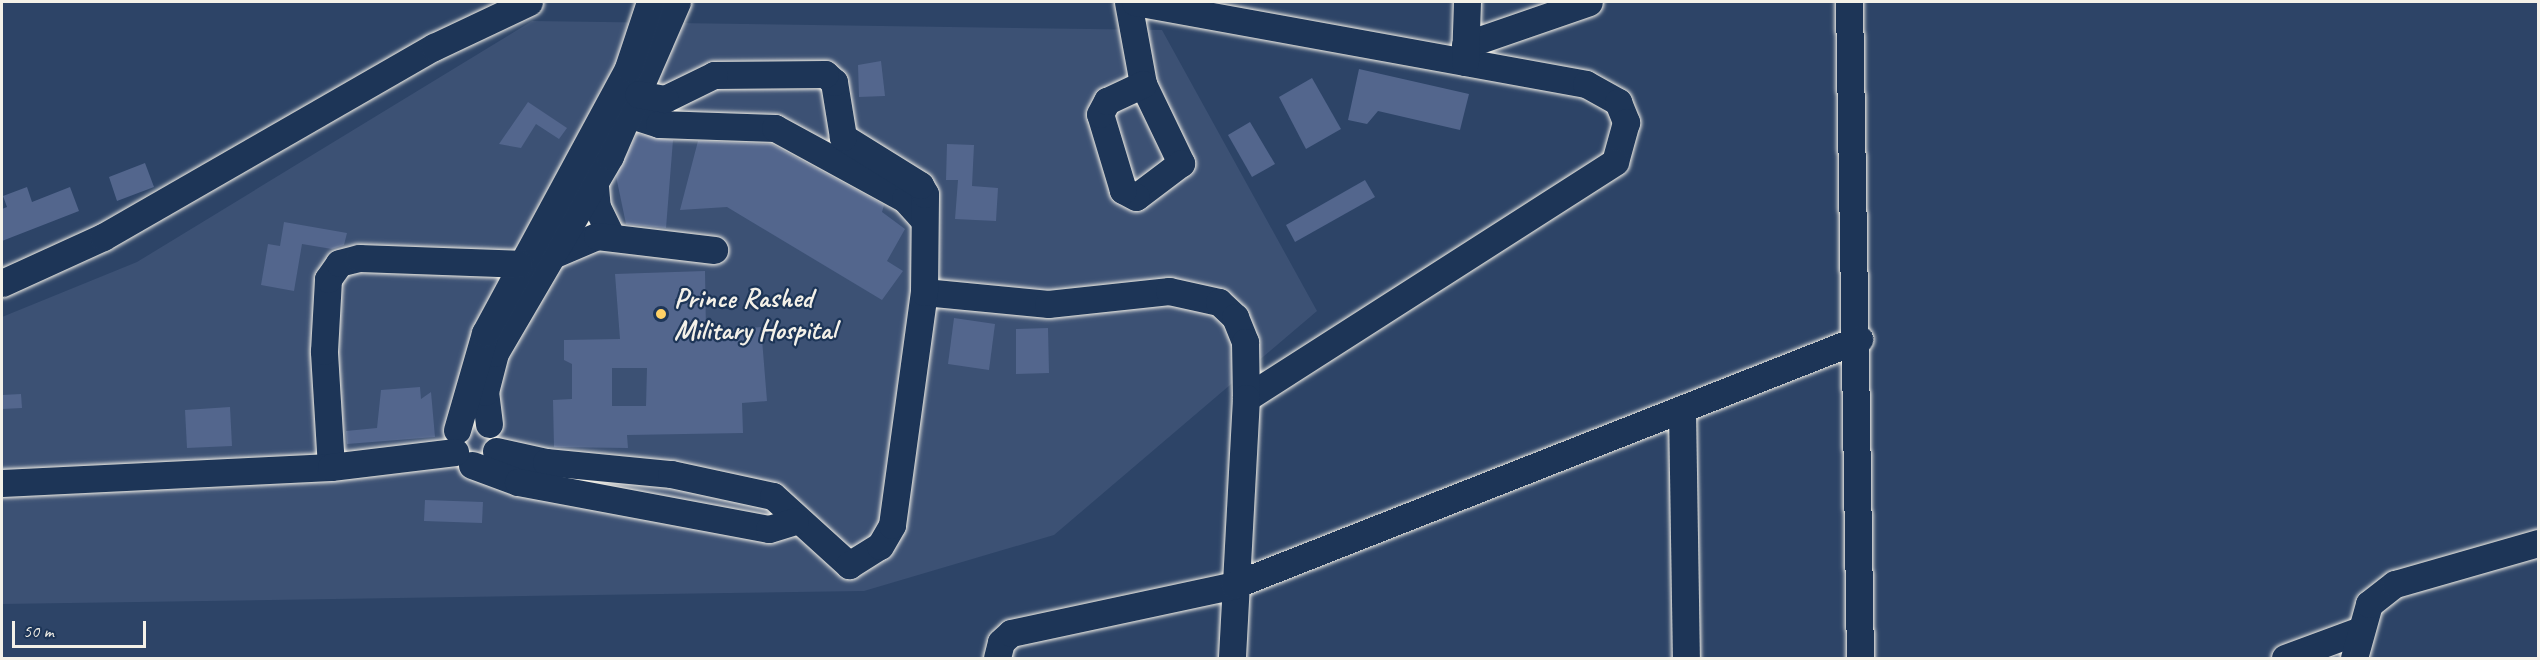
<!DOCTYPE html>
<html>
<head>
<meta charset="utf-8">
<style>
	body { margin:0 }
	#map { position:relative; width:2540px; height:660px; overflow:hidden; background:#2d4467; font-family:Caveat,sans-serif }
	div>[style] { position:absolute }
	.built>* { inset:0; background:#3c5174 }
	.building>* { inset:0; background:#53668d }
	.roads { filter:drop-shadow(0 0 2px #f4f1e8) drop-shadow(0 0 2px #f4f1e8) }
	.minor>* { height:27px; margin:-13.5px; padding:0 13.5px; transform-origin:13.5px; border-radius:13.5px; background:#1d3557 }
	.dots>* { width:16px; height:16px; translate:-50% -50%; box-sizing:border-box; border:3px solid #1d3557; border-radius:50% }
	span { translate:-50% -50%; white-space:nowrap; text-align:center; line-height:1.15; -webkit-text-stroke:4.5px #1d3557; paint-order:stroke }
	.poi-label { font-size:28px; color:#f4f1e8; font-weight:700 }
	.left { translate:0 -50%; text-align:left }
	.frame { position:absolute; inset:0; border:3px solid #f4f1e8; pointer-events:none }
	.scale { position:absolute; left:12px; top:621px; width:134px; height:27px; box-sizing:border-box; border:3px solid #f4f1e8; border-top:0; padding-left:8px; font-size:18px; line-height:21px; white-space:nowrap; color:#f4f1e8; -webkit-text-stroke:4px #1d3557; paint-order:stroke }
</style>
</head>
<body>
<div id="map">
	<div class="built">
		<div style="clip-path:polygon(532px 21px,1162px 30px,1317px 311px,1054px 535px,864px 591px,2px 604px,2px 317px,137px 262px)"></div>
	</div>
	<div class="building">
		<div style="clip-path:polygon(881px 61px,885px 96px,859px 97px,858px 65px)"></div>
		<div style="clip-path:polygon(1359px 69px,1469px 94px,1460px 130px,1378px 111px,1367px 124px,1348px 120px)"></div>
		<div style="clip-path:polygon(1312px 78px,1341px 129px,1306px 149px,1279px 97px)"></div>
		<div style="clip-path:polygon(528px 102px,567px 128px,559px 139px,536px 124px,521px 148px,499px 144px)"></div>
		<div style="clip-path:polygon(1250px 122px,1275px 164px,1252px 177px,1228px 135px)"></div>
		<div style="clip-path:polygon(637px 134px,673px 140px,666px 228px,626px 224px,616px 176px)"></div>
		<div style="clip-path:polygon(698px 141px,771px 144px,884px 205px,882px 212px,905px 229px,887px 261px,903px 271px,882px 300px,727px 207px,680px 210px)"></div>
		<div style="clip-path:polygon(947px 144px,974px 145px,972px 186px,998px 188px,996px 221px,955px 219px,958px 180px,946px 180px)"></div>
		<div style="clip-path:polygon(145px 163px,154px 187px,117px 201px,109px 177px)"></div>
		<div style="clip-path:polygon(1365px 180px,1375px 197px,1295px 242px,1286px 225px)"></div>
		<div style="clip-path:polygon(27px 187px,32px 202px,70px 187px,79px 211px,2px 241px,2px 209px,7px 207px,3px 196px)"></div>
		<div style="clip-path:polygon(284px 222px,347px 233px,344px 245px,332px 249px,302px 244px,294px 291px,261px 285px,268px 244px,280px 246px)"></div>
		<div style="clip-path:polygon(evenodd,705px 271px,706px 332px,761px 327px,767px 401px,742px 403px,743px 433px,627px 435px,628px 448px,554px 447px,553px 400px,572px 399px,572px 364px,564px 360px,564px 340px,620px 339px,615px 274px,705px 271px,612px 368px,647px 368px,646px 406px,612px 406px,612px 368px)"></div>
		<div style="clip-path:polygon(954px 318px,995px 324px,989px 370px,948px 364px)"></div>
		<div style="clip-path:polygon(1048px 328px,1049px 373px,1016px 374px,1016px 329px)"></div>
		<div style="clip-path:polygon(420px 387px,421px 399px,431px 392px,435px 437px,347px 444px,346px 431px,377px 428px,381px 390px)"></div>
		<div style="clip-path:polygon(21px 394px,22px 408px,2px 409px,2px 395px)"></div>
		<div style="clip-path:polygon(230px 407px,232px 446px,187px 448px,185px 410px)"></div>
		<div style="clip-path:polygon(425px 500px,483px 502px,482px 523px,424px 521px)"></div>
	</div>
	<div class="roads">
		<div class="minor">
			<div style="left:1128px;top:2px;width:83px;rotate:79.6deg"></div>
			<div style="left:1143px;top:84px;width:88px;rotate:64.3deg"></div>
			<div style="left:1181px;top:163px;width:56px;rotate:142.9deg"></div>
			<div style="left:1136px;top:197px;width:15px;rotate:-152deg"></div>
			<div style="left:1123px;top:190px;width:79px;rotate:-106.8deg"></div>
			<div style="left:1100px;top:114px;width:15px;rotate:-62deg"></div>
			<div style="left:1107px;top:101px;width:40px;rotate:-25deg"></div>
			<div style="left:1135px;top:2px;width:458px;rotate:10.3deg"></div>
			<div style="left:1586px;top:84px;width:37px;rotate:29deg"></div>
			<div style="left:1618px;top:102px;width:22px;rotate:68deg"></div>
			<div style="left:1626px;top:122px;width:41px;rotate:105.4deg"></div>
			<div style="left:1615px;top:162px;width:438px;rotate:147.4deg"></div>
			<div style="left:1849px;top:2px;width:656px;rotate:89.04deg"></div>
			<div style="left:1465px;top:45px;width:131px;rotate:-19.1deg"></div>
			<div style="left:1465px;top:62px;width:60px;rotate:-88.1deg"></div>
			<div style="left:612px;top:109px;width:49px;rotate:17.7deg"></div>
			<div style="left:659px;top:124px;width:116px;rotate:2deg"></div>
			<div style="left:775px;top:128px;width:148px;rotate:28.6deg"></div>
			<div style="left:905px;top:199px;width:27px;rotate:48deg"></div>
			<div style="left:594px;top:175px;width:32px;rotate:85deg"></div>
			<div style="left:597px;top:207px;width:32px;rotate:64deg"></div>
			<div style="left:550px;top:256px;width:51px;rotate:-23.1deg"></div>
			<div style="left:597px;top:236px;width:118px;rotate:6.8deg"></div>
			<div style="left:2px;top:283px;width:111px;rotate:-24.5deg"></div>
			<div style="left:103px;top:237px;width:382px;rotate:-29.9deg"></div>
			<div style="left:434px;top:47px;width:105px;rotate:-25.3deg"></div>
			<div style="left:924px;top:292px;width:125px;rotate:5.5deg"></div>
			<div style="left:1048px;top:304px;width:122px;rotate:-6.1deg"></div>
			<div style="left:1169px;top:291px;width:51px;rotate:12.4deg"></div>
			<div style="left:1219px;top:302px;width:22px;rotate:43deg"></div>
			<div style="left:1235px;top:317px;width:27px;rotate:68deg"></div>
			<div style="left:1245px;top:342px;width:56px;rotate:89deg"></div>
			<div style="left:1246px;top:398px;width:260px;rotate:93.1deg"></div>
			<div style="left:1682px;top:409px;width:249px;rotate:89.1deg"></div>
			<div style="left:489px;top:424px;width:32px;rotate:-97deg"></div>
			<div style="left:485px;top:392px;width:40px;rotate:-75.6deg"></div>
			<div style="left:495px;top:353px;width:228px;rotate:-59.7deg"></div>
			<div style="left:610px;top:156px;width:168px;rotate:-66.5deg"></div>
			<div style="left:457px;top:430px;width:101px;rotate:-73.9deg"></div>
			<div style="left:485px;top:333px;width:301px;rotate:-61.6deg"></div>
			<div style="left:628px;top:68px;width:70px;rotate:-71.6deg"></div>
			<div style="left:496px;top:451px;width:51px;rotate:12.4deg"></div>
			<div style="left:546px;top:462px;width:126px;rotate:5.5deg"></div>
			<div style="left:671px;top:474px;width:104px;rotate:12.2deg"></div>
			<div style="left:773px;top:496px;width:103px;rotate:42.2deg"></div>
			<div style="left:849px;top:565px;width:36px;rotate:-32deg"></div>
			<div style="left:880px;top:546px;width:24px;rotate:-60deg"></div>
			<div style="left:892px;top:525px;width:235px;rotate:-82.2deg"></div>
			<div style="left:924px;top:292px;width:98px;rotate:-89.4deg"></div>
			<div style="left:925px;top:194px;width:10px;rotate:-119deg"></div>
			<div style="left:920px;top:185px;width:91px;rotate:-148.1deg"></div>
			<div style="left:843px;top:137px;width:56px;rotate:-99.3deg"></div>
			<div style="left:834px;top:82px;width:12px;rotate:-138deg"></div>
			<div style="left:825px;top:74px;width:111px;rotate:179.5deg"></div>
			<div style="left:714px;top:75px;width:55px;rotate:153.9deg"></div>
			<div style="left:665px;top:99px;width:27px;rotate:-170deg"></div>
			<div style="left:472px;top:465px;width:49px;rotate:20.3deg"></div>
			<div style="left:518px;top:482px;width:255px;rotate:10.6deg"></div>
			<div style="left:769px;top:529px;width:27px;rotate:-17deg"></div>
			<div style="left:331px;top:467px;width:116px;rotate:-93.5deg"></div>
			<div style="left:324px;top:351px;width:72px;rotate:-86.8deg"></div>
			<div style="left:328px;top:279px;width:19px;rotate:-55deg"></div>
			<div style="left:339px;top:263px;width:21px;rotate:-14deg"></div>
			<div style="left:359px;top:258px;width:160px;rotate:2.1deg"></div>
			<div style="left:2px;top:483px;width:329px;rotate:-2.8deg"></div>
			<div style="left:331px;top:467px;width:125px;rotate:-6.9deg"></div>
			<div style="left:997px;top:658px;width:16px;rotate:-76deg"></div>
			<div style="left:1001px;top:642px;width:13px;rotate:-42deg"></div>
			<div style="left:1011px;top:633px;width:228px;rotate:-12.1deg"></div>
			<div style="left:1234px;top:585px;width:672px;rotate:-21.48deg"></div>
			<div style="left:2285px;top:658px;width:78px;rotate:-20.3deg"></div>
			<div style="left:2354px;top:658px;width:56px;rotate:-74.5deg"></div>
			<div style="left:2369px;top:604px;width:33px;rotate:-38deg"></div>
			<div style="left:2395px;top:584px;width:149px;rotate:-16deg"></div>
		</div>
	</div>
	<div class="dots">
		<div style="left:661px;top:314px;background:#ffd166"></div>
	</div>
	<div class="poi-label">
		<span class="left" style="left:674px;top:314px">Prince Rashed<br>Military Hospital</span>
	</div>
	<div class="frame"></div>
	<div class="scale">50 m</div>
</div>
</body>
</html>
